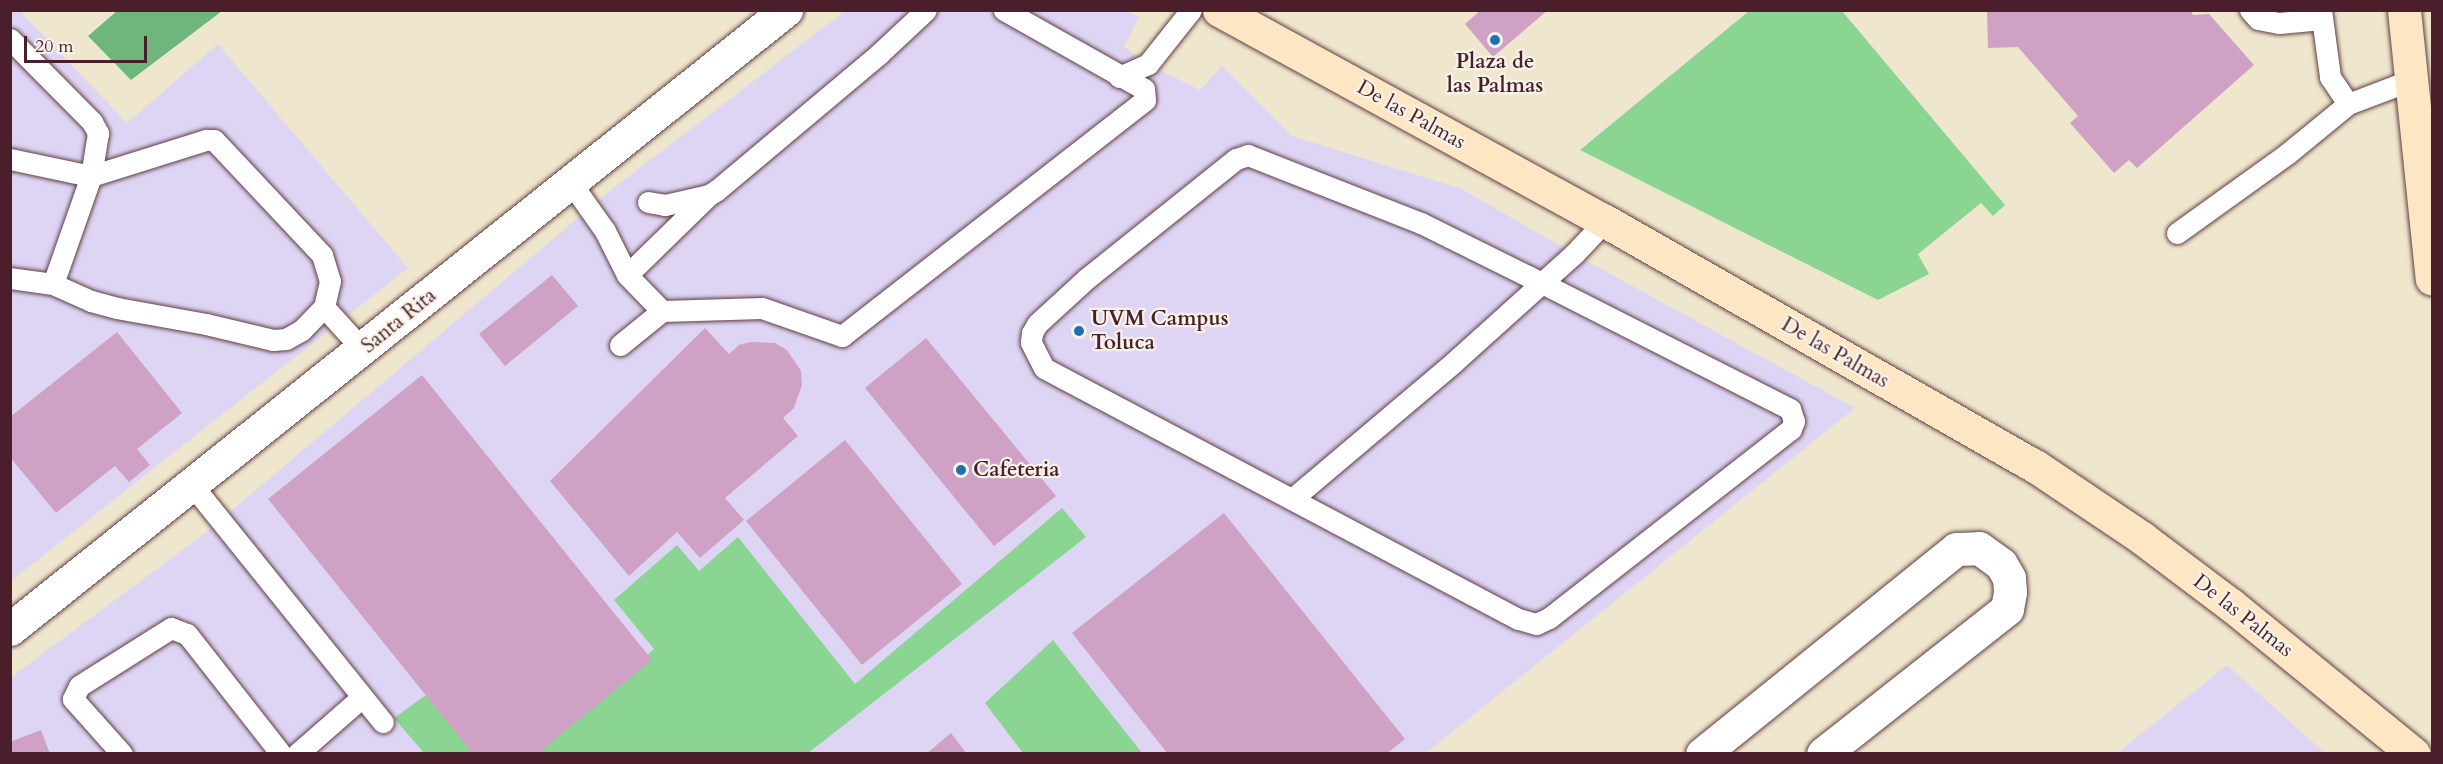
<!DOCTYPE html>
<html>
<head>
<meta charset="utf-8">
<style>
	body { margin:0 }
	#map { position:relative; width:2443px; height:764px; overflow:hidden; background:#efe7cd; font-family:Cardo,serif }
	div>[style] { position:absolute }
	.built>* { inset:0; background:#ded5f5 }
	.green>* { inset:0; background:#8ad592 }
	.forest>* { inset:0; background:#6fb67c }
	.building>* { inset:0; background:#cfa1c5 }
	.roads { filter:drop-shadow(0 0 2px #633d43) drop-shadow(0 0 2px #633d43) }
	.lane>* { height:21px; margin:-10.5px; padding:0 10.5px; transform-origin:10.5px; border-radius:10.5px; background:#fff }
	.street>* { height:33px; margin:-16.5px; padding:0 16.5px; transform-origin:16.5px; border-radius:16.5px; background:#fff }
	.secondary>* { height:33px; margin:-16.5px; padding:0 16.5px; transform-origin:16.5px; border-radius:16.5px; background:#fce6c4 }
	.dots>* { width:16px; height:16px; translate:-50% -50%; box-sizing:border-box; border:3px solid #f7f3e8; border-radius:50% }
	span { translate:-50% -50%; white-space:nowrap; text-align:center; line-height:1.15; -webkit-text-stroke:4.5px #f7f3e8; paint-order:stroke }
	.poi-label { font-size:21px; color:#4a1f2b; font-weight:700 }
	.left { translate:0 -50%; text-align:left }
	.street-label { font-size:21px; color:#4a1f2b }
	.frame { position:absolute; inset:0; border:12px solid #4a1f2b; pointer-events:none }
	.scale { position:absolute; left:24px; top:36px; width:123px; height:27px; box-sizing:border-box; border:3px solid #4a1f2b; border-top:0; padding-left:8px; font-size:18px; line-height:21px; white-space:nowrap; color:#4a1f2b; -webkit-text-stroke:4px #f7f3e8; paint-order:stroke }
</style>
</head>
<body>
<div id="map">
	<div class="built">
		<div style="clip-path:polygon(11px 11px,20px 11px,127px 123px,218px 44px,408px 268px,11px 581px)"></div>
		<div style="clip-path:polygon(845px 11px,1128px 11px,1139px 17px,1124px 47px,1148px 64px,1200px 90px,1222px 66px,1292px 136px,1462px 189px,1574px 254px,1855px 408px,1426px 753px,11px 753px,10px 678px,205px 533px,611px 190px)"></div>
		<div style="clip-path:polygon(2227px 665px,2325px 753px,2117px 753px)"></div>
	</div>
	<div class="green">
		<div style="clip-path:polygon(1749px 11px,1842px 11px,2005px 205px,1993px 216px,1981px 203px,1918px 254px,1929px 274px,1878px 300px,1580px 150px)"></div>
		<div style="clip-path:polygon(1062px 508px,1086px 537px,808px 753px,533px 754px,654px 649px,614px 600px,677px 545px,699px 571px,738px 537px,855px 684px)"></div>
		<div style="clip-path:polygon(1053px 640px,1142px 753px,1023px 753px,985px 703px)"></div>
		<div style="clip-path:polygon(426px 695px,473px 753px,424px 753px,394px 718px)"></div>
	</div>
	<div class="forest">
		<div style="clip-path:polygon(117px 11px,117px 10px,222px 11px,131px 80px,88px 36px)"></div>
	</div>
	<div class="building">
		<div style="clip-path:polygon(1481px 10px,1548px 10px,1493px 57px,1465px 24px)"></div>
		<div style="clip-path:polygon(1987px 10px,2190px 10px,2193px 15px,2209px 14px,2254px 65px,2137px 168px,2129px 160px,2114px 173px,2070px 123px,2078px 116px,2018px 47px,1988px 48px)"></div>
		<div style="clip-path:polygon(552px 275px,578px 306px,505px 366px,479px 334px)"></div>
		<div style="clip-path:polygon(705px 328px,729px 354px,739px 345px,750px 342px,775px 343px,787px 350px,801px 371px,802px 385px,794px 408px,783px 418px,798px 436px,725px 498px,744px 520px,700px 558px,677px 532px,629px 576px,550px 481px)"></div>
		<div style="clip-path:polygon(117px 332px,182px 413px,137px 449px,150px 465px,129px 482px,115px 466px,56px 513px,10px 457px,10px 417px)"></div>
		<div style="clip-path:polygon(926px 338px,1056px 496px,994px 546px,865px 388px)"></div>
		<div style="clip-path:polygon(422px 375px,652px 660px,537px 754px,473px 754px,268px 499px)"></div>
		<div style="clip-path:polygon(845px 440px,962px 584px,862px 665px,746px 521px)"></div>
		<div style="clip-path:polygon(1224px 513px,1405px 739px,1386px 754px,1168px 754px,1072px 633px)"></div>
		<div style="clip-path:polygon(41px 730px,50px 754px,10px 754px,10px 742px)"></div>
		<div style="clip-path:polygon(951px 733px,967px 754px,926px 754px)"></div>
	</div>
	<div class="roads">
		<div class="lane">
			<div style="left:2250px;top:10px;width:12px;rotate:48deg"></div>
			<div style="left:2258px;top:19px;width:21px;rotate:11deg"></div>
			<div style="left:2279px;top:23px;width:43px;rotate:-5.3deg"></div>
			<div style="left:2321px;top:10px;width:68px;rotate:82.3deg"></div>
			<div style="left:2330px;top:77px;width:32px;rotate:56deg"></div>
			<div style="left:2348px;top:104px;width:67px;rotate:-20.9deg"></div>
			<div style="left:10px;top:39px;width:117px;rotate:45.3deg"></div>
			<div style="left:92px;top:122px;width:13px;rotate:61deg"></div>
			<div style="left:98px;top:133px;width:44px;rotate:99.2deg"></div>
			<div style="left:91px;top:176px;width:114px;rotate:109.4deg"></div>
			<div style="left:1119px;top:77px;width:32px;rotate:-24deg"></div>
			<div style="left:1148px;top:64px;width:69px;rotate:-51.5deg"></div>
			<div style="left:1248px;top:155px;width:186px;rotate:21.5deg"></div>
			<div style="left:1421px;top:223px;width:119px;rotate:26.4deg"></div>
			<div style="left:1528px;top:276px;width:294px;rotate:26.9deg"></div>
			<div style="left:1790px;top:409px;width:13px;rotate:72deg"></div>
			<div style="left:1794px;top:421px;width:9px;rotate:111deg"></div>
			<div style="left:1791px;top:429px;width:307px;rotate:142deg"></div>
			<div style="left:1549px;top:618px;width:14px;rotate:155deg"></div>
			<div style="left:1536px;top:624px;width:19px;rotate:-164deg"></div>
			<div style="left:1518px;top:619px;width:536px;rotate:-152.1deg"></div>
			<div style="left:1044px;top:368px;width:29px;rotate:-117deg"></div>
			<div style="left:1031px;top:342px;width:9px;rotate:-84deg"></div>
			<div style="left:1032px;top:333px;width:10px;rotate:-61deg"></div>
			<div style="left:1037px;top:324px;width:67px;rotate:-42.6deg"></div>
			<div style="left:1086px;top:279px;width:192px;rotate:-38.7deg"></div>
			<div style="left:1236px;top:159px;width:13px;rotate:-18deg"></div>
			<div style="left:10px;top:159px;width:83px;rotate:11.9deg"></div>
			<div style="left:91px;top:176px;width:121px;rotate:-17.4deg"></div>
			<div style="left:206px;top:140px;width:8px"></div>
			<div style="left:214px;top:140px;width:158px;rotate:46.8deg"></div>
			<div style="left:322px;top:255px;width:27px;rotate:73deg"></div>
			<div style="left:330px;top:281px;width:27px;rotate:103deg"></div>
			<div style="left:324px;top:307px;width:32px;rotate:134deg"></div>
			<div style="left:302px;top:330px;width:18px;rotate:151deg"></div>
			<div style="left:286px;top:339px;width:13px;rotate:176deg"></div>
			<div style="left:273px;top:340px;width:69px;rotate:-166.6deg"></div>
			<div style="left:206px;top:324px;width:90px;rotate:-169.8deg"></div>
			<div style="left:117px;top:308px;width:27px;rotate:-165deg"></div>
			<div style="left:91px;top:301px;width:42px;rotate:-155.9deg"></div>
			<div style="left:53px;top:284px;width:43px;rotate:-172.1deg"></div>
			<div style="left:571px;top:183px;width:59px;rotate:54.7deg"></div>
			<div style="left:605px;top:231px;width:49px;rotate:63.4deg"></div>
			<div style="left:627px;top:275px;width:50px;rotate:45.8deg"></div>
			<div style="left:648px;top:202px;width:17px;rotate:10deg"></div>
			<div style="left:665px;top:205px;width:45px;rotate:-12.8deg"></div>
			<div style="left:709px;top:195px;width:9px;rotate:-32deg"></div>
			<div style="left:717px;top:190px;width:212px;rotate:-40deg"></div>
			<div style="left:879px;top:54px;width:64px;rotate:-43.1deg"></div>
			<div style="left:2177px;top:233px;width:135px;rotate:-35.7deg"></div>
			<div style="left:2287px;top:154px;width:79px;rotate:-39.3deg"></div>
			<div style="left:627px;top:275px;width:112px;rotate:-44.3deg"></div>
			<div style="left:324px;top:307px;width:58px;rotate:47.8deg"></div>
			<div style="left:620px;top:345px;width:54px;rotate:-39deg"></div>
			<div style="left:662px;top:311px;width:100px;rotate:-1.7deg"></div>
			<div style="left:762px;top:308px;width:85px;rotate:19.3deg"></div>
			<div style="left:842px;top:336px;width:384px;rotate:-37.9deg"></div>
			<div style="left:1145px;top:100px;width:11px;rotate:-95deg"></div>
			<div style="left:1144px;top:89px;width:161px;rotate:-150.6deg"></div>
			<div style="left:193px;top:486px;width:303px;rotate:51.2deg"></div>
			<div style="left:1292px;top:499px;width:212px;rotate:-40.2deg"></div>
			<div style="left:1454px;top:362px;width:161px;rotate:-42deg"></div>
			<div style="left:1574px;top:254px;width:45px;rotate:-46.8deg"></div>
			<div style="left:122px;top:754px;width:74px;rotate:-131.7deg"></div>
			<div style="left:73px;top:699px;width:14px;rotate:-65deg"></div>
			<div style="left:79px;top:686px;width:109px;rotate:-32.2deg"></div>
			<div style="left:171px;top:628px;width:17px;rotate:21deg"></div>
			<div style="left:187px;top:634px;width:152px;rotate:51.9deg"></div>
			<div style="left:297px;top:754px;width:85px;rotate:-41.2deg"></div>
		</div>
		<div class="street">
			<div style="left:10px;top:629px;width:993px;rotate:-38.58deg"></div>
			<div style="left:1702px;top:754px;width:326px;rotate:-38.9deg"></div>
			<div style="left:1956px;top:549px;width:23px;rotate:-2deg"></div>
			<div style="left:1979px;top:548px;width:27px;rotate:36deg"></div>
			<div style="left:2001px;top:564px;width:16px;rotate:60deg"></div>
			<div style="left:2009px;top:578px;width:14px;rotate:86deg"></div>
			<div style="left:2010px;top:592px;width:17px;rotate:100deg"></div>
			<div style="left:2007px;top:609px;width:234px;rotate:141.8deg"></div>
		</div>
		<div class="secondary">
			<div style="left:1219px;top:10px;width:440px;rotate:28.7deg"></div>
			<div style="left:1605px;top:221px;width:495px;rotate:29.7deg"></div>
			<div style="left:2035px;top:466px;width:129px;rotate:33.9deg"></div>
			<div style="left:2142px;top:538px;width:111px;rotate:37deg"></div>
			<div style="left:2231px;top:605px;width:236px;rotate:39.2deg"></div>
			<div style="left:2404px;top:10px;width:270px;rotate:84.1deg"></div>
		</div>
	</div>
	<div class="dots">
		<div style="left:1495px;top:40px;background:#1f6fb2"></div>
		<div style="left:1079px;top:331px;background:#1f6fb2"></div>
		<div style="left:961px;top:470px;background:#1f6fb2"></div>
	</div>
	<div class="poi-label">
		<span style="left:1495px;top:74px">Plaza de<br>las Palmas</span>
		<span class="left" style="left:1091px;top:331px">UVM Campus<br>Toluca</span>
		<span class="left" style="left:973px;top:470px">Cafeteria</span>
	</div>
	<div class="street-label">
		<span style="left:1411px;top:115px;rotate:29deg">De las Palmas</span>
		<span style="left:399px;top:321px;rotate:-39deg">Santa Rita</span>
		<span style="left:1835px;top:353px;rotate:30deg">De las Palmas</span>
		<span style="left:2243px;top:616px;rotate:38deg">De las Palmas</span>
	</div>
	<div class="frame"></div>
	<div class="scale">20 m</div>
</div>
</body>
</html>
